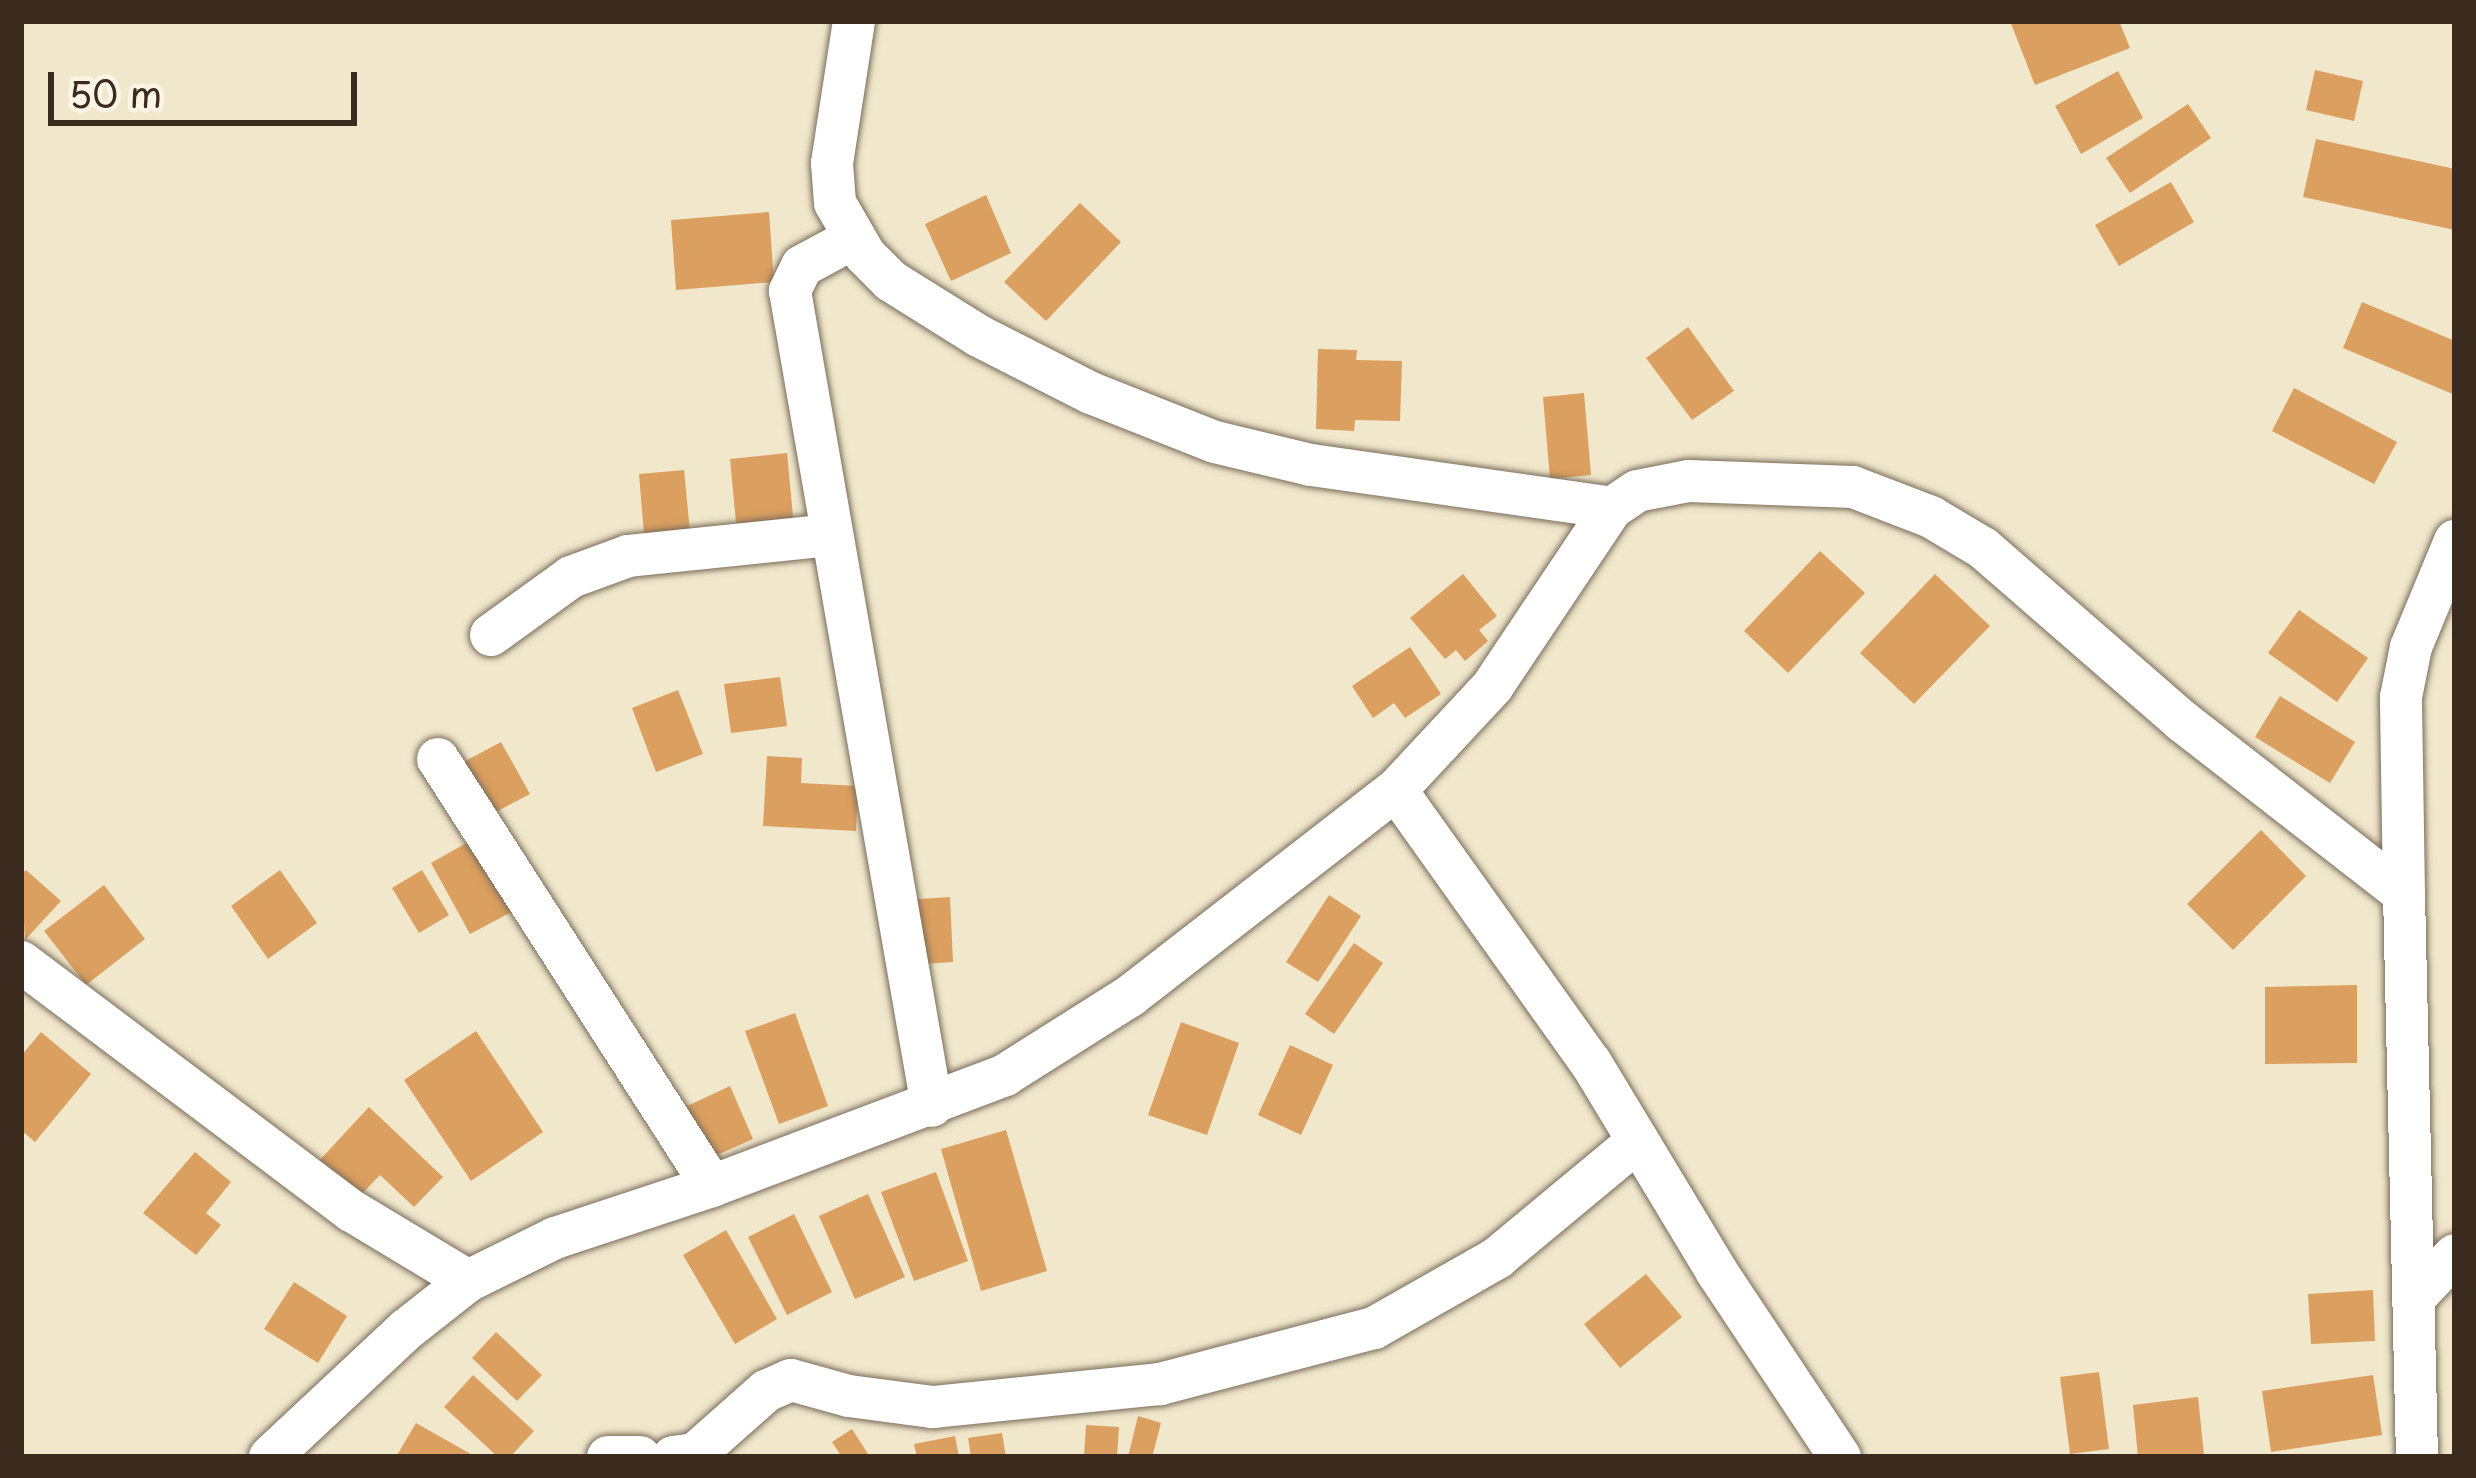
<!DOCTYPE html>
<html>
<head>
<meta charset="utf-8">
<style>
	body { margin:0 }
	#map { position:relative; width:2476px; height:1478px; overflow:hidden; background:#f1e8cc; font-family:"Playpen Sans",sans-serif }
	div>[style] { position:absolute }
	.building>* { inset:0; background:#db9f5f }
	.roads { filter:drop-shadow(0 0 3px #7b6c5b) drop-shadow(0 0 3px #7b6c5b) }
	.minor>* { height:42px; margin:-21px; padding:0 21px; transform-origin:21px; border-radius:21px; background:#fff }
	span { translate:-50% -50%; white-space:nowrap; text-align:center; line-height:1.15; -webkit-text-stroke:9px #fcf5e5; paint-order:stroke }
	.frame { position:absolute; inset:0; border:24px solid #3b2a1e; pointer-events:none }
	.scale { position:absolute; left:48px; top:72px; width:309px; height:54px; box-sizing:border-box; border:6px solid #3b2a1e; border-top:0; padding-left:15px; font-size:36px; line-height:42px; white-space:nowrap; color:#3b2a1e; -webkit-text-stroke:9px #fcf5e5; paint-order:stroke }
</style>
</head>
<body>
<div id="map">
	<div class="building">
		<div style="clip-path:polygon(2010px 21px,2119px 21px,2130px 48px,2035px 85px)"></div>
		<div style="clip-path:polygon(2315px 70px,2363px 81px,2354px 121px,2306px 110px)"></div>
		<div style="clip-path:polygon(2118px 71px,2143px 118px,2081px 154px,2055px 106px)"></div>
		<div style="clip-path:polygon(2188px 104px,2211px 138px,2130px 193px,2106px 158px)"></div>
		<div style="clip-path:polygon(2316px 139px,2455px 169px,2455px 230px,2303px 197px)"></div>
		<div style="clip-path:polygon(2171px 182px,2194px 222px,2119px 266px,2095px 225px)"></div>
		<div style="clip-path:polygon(986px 195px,1011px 253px,951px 281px,925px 224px)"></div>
		<div style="clip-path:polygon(1080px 203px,1121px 242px,1046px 321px,1004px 282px)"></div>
		<div style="clip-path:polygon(769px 212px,774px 282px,676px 290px,671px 220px)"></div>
		<div style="clip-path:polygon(2362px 302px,2455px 341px,2455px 395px,2343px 348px)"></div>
		<div style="clip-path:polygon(1688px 327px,1734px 391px,1692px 420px,1646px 358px)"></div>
		<div style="clip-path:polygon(1318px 349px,1357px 350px,1356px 360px,1402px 361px,1400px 421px,1355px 420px,1354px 431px,1316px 429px)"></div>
		<div style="clip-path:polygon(2294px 388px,2397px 442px,2374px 484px,2272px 431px)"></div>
		<div style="clip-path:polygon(1584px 393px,1591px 475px,1550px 479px,1543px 397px)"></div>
		<div style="clip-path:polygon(787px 453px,794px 527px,737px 533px,730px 459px)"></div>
		<div style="clip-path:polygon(684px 470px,691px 542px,645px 546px,639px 474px)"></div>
		<div style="clip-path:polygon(1820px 551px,1865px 593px,1788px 673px,1744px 631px)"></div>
		<div style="clip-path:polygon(1463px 574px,1497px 616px,1479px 630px,1488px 641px,1465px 661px,1456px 650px,1445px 659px,1410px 618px)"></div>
		<div style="clip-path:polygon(1935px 574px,1990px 626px,1914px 704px,1860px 653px)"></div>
		<div style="clip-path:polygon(2299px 610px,2368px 658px,2337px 702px,2268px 653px)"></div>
		<div style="clip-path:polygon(1410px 647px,1441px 694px,1405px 718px,1394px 703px,1373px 718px,1352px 686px)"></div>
		<div style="clip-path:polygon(780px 677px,787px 726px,731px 733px,724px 684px)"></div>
		<div style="clip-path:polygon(678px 690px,703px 754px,656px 772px,632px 708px)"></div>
		<div style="clip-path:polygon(2280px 696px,2355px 742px,2330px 783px,2255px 737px)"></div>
		<div style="clip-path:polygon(501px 742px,530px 794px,486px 817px,458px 765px)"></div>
		<div style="clip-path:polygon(767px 756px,802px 758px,801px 783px,858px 786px,856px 831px,763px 826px)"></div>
		<div style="clip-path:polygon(2261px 830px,2306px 876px,2233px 950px,2187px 904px)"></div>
		<div style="clip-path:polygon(479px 836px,519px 908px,470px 934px,431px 863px)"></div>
		<div style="clip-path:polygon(26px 870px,61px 901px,25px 940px,21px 875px)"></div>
		<div style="clip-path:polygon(280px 870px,317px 923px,268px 959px,231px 906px)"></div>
		<div style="clip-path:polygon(422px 870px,449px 915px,419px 933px,392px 888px)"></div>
		<div style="clip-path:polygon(104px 885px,145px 939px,86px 985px,44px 931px)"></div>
		<div style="clip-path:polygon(1329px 895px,1361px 916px,1318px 982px,1286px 962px)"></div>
		<div style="clip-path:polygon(950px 897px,953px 962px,907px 965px,904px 900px)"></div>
		<div style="clip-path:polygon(1354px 943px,1383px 963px,1334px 1034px,1305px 1014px)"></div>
		<div style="clip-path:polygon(2357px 985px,2357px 1063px,2265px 1064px,2265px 987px)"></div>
		<div style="clip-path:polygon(795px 1013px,828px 1106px,779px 1124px,745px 1031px)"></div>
		<div style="clip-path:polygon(1181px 1022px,1239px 1043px,1207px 1135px,1148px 1115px)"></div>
		<div style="clip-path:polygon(476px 1031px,543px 1132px,471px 1181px,404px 1080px)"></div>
		<div style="clip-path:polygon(41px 1032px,91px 1074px,35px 1142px,21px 1130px,21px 1056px)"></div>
		<div style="clip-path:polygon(1290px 1045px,1333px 1065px,1301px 1135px,1258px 1115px)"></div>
		<div style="clip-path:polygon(730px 1086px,753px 1139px,706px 1160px,683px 1108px)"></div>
		<div style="clip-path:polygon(369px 1107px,443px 1177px,414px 1207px,380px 1175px,355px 1201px,316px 1164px)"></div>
		<div style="clip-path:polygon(1006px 1130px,1047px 1271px,981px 1291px,941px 1149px)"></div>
		<div style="clip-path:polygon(195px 1152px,231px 1182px,206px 1213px,221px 1225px,196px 1255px,143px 1213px)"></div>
		<div style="clip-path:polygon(936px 1172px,968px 1261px,914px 1281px,881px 1192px)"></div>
		<div style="clip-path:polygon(868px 1194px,905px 1277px,855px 1299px,819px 1216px)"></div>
		<div style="clip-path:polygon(794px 1214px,832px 1292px,787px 1315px,748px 1237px)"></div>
		<div style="clip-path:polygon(726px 1230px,777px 1319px,735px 1344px,683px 1255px)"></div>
		<div style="clip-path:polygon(1646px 1274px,1682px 1317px,1620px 1368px,1584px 1324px)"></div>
		<div style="clip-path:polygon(294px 1282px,347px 1316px,318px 1363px,264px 1329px)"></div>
		<div style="clip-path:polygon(2373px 1290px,2375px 1341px,2311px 1344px,2308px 1294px)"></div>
		<div style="clip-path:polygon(496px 1332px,542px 1375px,517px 1401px,472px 1358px)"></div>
		<div style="clip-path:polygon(2099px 1372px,2109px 1449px,2070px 1454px,2060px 1377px)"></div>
		<div style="clip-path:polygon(473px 1375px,534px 1431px,510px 1457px,498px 1457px,444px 1407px)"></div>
		<div style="clip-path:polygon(2373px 1375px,2382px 1435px,2271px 1452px,2262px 1391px)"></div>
		<div style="clip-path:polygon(2198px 1397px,2204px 1455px,2138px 1457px,2133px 1405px)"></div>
		<div style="clip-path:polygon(1138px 1416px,1161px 1423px,1152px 1457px,1128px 1457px)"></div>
		<div style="clip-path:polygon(416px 1423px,476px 1457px,396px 1457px)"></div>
		<div style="clip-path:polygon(1086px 1425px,1119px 1427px,1117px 1457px,1084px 1457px)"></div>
		<div style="clip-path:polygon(852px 1429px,870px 1457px,842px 1457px,832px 1442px)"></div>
		<div style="clip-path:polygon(1002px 1433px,1006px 1457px,971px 1457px,968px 1438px)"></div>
		<div style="clip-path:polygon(955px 1436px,959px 1457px,917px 1457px,914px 1444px)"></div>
	</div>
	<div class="roads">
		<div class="minor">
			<div style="left:854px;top:21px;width:144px;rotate:98.8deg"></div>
			<div style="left:832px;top:163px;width:40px;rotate:85.7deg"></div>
			<div style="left:835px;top:203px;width:60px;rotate:60deg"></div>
			<div style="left:865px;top:255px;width:37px;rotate:45deg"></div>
			<div style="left:891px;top:281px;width:104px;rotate:32deg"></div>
			<div style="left:979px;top:336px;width:126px;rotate:27deg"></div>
			<div style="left:1091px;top:393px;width:133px;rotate:21.6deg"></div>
			<div style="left:1215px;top:442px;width:99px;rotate:13.5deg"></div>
			<div style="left:1311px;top:465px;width:304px;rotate:8.1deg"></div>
			<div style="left:854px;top:238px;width:59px;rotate:151.7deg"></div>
			<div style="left:802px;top:266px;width:28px;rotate:116deg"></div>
			<div style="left:790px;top:291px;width:827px;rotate:80.12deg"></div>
			<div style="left:491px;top:635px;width:99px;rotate:-35.9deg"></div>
			<div style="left:571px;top:577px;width:61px;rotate:-20.2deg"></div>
			<div style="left:628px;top:556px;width:204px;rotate:-5.9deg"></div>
			<div style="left:438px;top:759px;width:507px;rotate:57.31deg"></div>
			<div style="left:1396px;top:790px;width:335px;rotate:54.5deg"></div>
			<div style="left:1591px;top:1063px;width:244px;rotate:58.9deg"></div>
			<div style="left:1717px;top:1272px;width:222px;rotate:56.4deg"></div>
			<div style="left:2404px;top:894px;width:197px;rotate:-90.9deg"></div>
			<div style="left:2401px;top:697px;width:51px;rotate:-78.7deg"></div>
			<div style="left:2411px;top:647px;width:115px;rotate:-67.5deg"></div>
			<div style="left:21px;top:962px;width:414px;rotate:37deg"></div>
			<div style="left:352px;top:1211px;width:135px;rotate:31.1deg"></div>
			<div style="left:2414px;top:1298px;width:59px;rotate:-46.4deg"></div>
			<div style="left:270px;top:1457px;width:187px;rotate:-43.1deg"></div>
			<div style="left:407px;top:1329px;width:78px;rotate:-38.2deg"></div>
			<div style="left:468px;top:1281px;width:97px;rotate:-26.3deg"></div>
			<div style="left:555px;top:1238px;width:165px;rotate:-18.3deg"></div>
			<div style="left:712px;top:1186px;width:313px;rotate:-20.7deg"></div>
			<div style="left:1005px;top:1075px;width:148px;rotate:-32.3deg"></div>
			<div style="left:1130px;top:996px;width:336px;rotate:-37.8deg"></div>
			<div style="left:1396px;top:790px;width:141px;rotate:-47deg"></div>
			<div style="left:1492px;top:687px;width:216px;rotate:-56.2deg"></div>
			<div style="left:1612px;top:508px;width:30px;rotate:-34deg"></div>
			<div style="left:1637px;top:491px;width:53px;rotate:-10.9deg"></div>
			<div style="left:1689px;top:481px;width:164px;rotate:2.1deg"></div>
			<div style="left:1853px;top:487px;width:84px;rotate:21deg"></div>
			<div style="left:1931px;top:517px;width:61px;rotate:30.8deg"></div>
			<div style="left:1983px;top:548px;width:264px;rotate:41deg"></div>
			<div style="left:2182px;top:721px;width:281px;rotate:37.9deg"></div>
			<div style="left:2404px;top:894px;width:563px;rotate:88.68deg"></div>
			<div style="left:608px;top:1457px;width:32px"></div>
			<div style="left:673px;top:1457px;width:22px;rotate:-8deg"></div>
			<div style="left:695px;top:1454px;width:95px;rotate:-41.6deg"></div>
			<div style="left:766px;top:1391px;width:27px;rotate:-24deg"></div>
			<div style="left:791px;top:1380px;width:60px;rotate:15.4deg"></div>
			<div style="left:849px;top:1396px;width:85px;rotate:7.5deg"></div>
			<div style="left:933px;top:1407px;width:228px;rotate:-5.8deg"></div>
			<div style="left:1160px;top:1384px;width:221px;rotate:-14.7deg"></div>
			<div style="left:1374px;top:1328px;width:142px;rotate:-29.6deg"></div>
			<div style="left:1497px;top:1258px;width:183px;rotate:-39.7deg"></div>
		</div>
	</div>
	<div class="frame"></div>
	<div class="scale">50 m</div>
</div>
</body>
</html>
